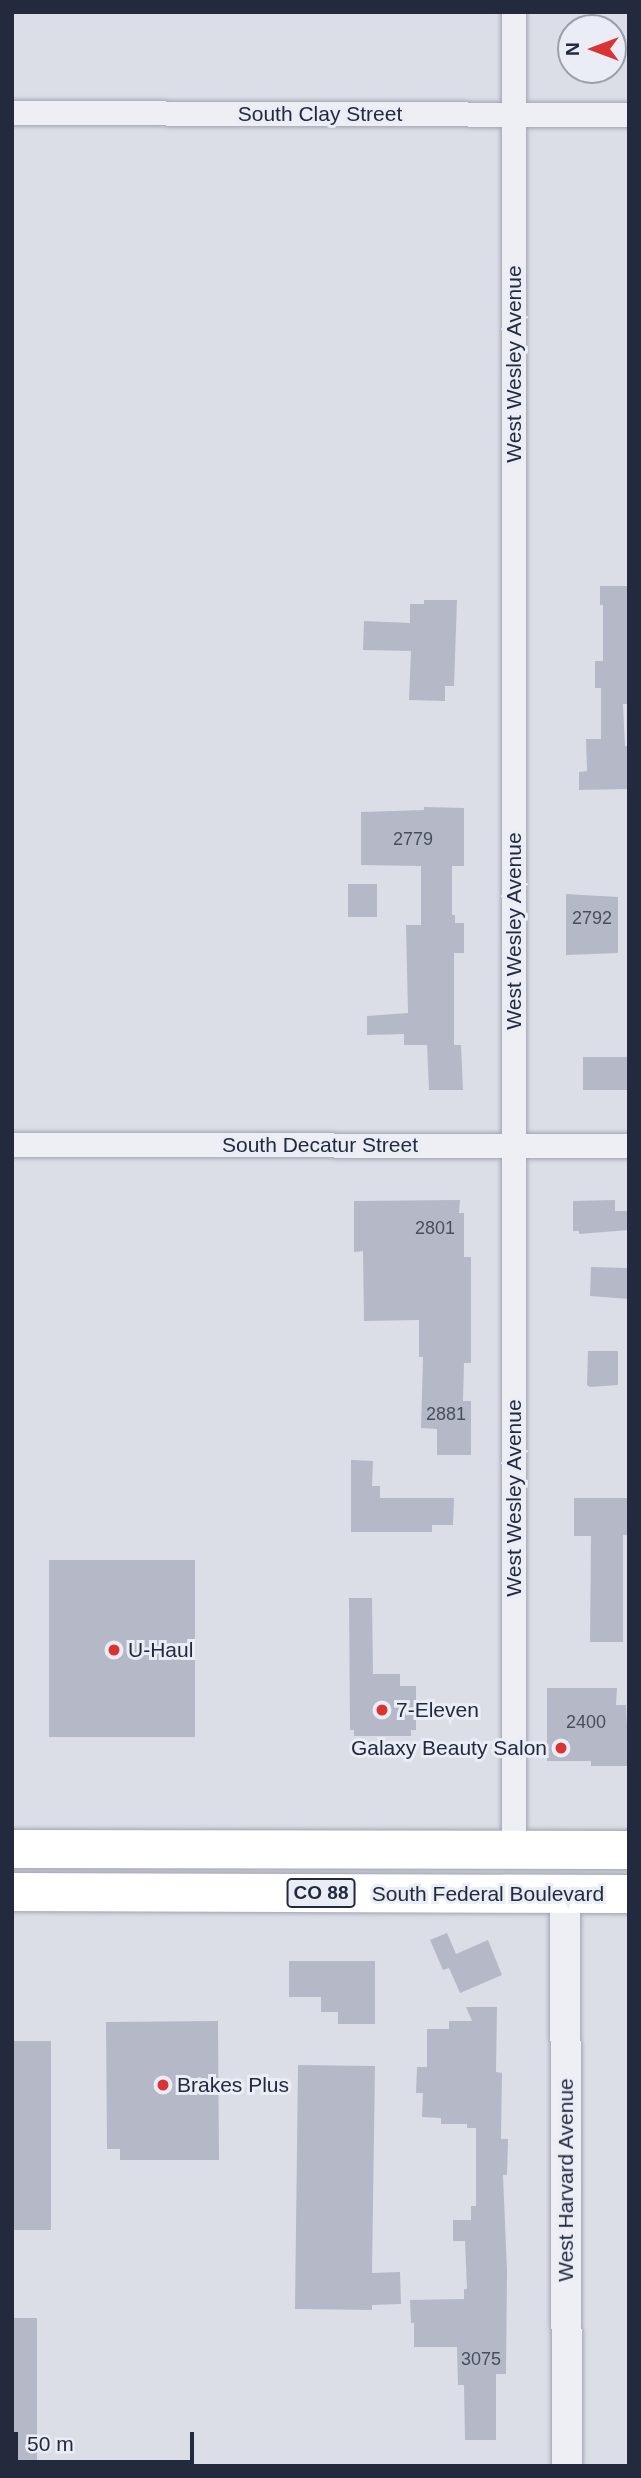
<!DOCTYPE html>
<html>
<head>
<meta charset="utf-8">
<style>
	body { margin:0 }
	#map { position:relative; width:641px; height:2478px; overflow:hidden; background:#dbdee7; font-family:Arial,sans-serif }
	div>[style] { position:absolute }
	.building>* { inset:0; background:#b5b9c7 }
	.roads { filter:drop-shadow(0 0 2px #a0a4b1) drop-shadow(0 0 2px #a0a4b1) }
	.minor>* { height:24px; margin:-12px; padding:0 12px; transform-origin:12px; border-radius:12px; background:#eeeff5 }
	.tertiary>* { height:30px; margin:-15px; padding:0 15px; transform-origin:15px; border-radius:15px; background:#eeeff5 }
	.primary>* { height:38px; margin:-19px; padding:0 19px; transform-origin:19px; border-radius:19px; background:#fff }
	.dots>* { width:19px; height:19px; translate:-50% -50%; box-sizing:border-box; border:4px solid #eaedf5; border-radius:50% }
	span { translate:-50% -50%; white-space:nowrap; text-align:center; line-height:1.15; -webkit-text-stroke:6px #eaedf5; paint-order:stroke }
	.number-label { font-size:18px; color:#484e60 }
	.number-label span { -webkit-text-stroke-width:0 }
	.shield-label span { padding:2px 5px; background:#eaedf5; border:2px solid; border-radius:5px; -webkit-text-stroke-width:0 }
	.shield-label { font-size:19px; color:#242a3e; font-weight:700 }
	.street-label { font-size:21px; color:#242a3e }
	.poi-label { font-size:21px; color:#242a3e }
	.left { translate:0 -50%; text-align:left }
	.right { translate:-100% -50%; text-align:right }
	.frame { position:absolute; inset:0; border:14px solid #242a3e; pointer-events:none }
	.north { position:absolute; left:557px; top:14px; width:70px; height:70px; box-sizing:border-box; background:#eaedf5; border:2px solid #9b9fac; border-radius:50%; rotate:270deg; font-size:19px; font-weight:700; line-height:28px; text-align:center; color:#242a3e }
	.north::after { content:''; display:block; margin:auto; width:24px; height:32px; background:#da3334; clip-path:polygon(50% 0,100% 100%,50% 72%,0 100%) }
	.scale { position:absolute; left:14px; top:2432px; width:180px; height:32px; box-sizing:border-box; border:4px solid #242a3e; border-top:0; padding-left:9px; font-size:21px; line-height:24px; white-space:nowrap; color:#242a3e; -webkit-text-stroke:5px #eaedf5; paint-order:stroke }
</style>
</head>
<body>
<div id="map">
	<div class="building">
		<div style="clip-path:polygon(600px 586px,629px 586px,629px 704px,623px 704px,625px 746px,629px 746px,629px 789px,579px 790px,579px 772px,587px 771px,586px 739px,601px 739px,601px 688px,595px 688px,595px 661px,603px 661px,603px 605px,600px 605px)"></div>
		<div style="clip-path:polygon(424px 600px,457px 600px,454px 686px,445px 686px,445px 701px,409px 700px,411px 651px,363px 650px,364px 621px,410px 623px,410px 604px,424px 604px)"></div>
		<div style="clip-path:polygon(424px 807px,464px 808px,464px 866px,452px 866px,452px 915px,455px 915px,455px 923px,464px 923px,464px 953px,454px 953px,454px 1045px,461px 1045px,463px 1090px,429px 1090px,427px 1045px,404px 1045px,404px 1034px,367px 1035px,367px 1016px,408px 1013px,406px 925px,421px 925px,421px 866px,361px 865px,361px 812px,424px 810px)"></div>
		<div style="clip-path:polygon(348px 884px,377px 884px,377px 917px,348px 917px)"></div>
		<div style="clip-path:polygon(566px 894px,618px 897px,618px 953px,566px 955px)"></div>
		<div style="clip-path:polygon(583px 1057px,629px 1057px,629px 1090px,583px 1090px)"></div>
		<div style="clip-path:polygon(460px 1200px,459px 1213px,464px 1213px,464px 1257px,471px 1257px,471px 1363px,464px 1363px,463px 1401px,471px 1401px,471px 1455px,437px 1455px,437px 1429px,421px 1428px,423px 1357px,419px 1357px,419px 1320px,364px 1321px,363px 1251px,354px 1252px,354px 1201px)"></div>
		<div style="clip-path:polygon(615px 1200px,615px 1211px,629px 1211px,629px 1230px,579px 1234px,579px 1231px,573px 1231px,573px 1201px)"></div>
		<div style="clip-path:polygon(591px 1267px,629px 1268px,629px 1299px,590px 1296px)"></div>
		<div style="clip-path:polygon(588px 1351px,618px 1351px,618px 1385px,590px 1387px,587px 1385px)"></div>
		<div style="clip-path:polygon(351px 1460px,373px 1461px,372px 1486px,380px 1486px,380px 1498px,454px 1498px,453px 1525px,432px 1525px,432px 1532px,351px 1532px)"></div>
		<div style="clip-path:polygon(574px 1498px,629px 1498px,629px 1535px,623px 1535px,623px 1642px,590px 1642px,591px 1536px,574px 1536px)"></div>
		<div style="clip-path:polygon(49px 1560px,195px 1560px,195px 1737px,49px 1737px)"></div>
		<div style="clip-path:polygon(349px 1598px,372px 1598px,373px 1674px,400px 1674px,400px 1686px,416px 1686px,416px 1730px,411px 1730px,411px 1736px,354px 1736px,354px 1730px,350px 1730px)"></div>
		<div style="clip-path:polygon(547px 1688px,617px 1688px,616px 1705px,626px 1705px,629px 1766px,591px 1766px,591px 1761px,547px 1761px)"></div>
		<div style="clip-path:polygon(447px 1933px,456px 1954px,488px 1940px,502px 1975px,460px 1993px,449px 1968px,443px 1970px,430px 1940px)"></div>
		<div style="clip-path:polygon(289px 1961px,375px 1961px,375px 2024px,338px 2024px,338px 2012px,321px 2012px,321px 1997px,289px 1997px)"></div>
		<div style="clip-path:polygon(466px 2007px,497px 2007px,496px 2072px,502px 2073px,501px 2139px,508px 2139px,507px 2175px,503px 2175px,507px 2271px,506px 2374px,496px 2374px,496px 2440px,465px 2440px,464px 2385px,458px 2385px,457px 2347px,414px 2347px,414px 2323px,411px 2323px,410px 2300px,464px 2299px,464px 2289px,467px 2289px,465px 2241px,453px 2241px,453px 2220px,471px 2220px,471px 2206px,476px 2206px,476px 2128px,467px 2128px,467px 2124px,441px 2124px,441px 2118px,422px 2117px,423px 2093px,416px 2093px,417px 2067px,427px 2067px,427px 2029px,449px 2029px,449px 2021px,472px 2021px)"></div>
		<div style="clip-path:polygon(218px 2021px,219px 2160px,120px 2160px,120px 2149px,107px 2149px,106px 2022px)"></div>
		<div style="clip-path:polygon(12px 2041px,51px 2041px,51px 2230px,12px 2230px)"></div>
		<div style="clip-path:polygon(298px 2065px,375px 2066px,372px 2273px,400px 2272px,401px 2304px,372px 2305px,372px 2310px,295px 2309px)"></div>
		<div style="clip-path:polygon(12px 2318px,37px 2318px,37px 2460px,12px 2460px)"></div>
	</div>
	<div class="roads">
		<div class="minor">
			<div style="left:12px;top:113px;width:617px;rotate:0.19deg"></div>
			<div style="left:12px;top:1145px;width:617px;rotate:0.09deg"></div>
			<div style="left:514px;top:1850px;width:1838px;rotate:-90deg"></div>
		</div>
		<div class="tertiary">
			<div style="left:565px;top:1894px;width:572px;rotate:89.8deg"></div>
		</div>
		<div class="primary">
			<div style="left:12px;top:1849px;width:617px;rotate:0.09deg"></div>
			<div style="left:12px;top:1892px;width:617px;rotate:0.19deg"></div>
		</div>
	</div>
	<div class="dots">
		<div style="left:114px;top:1650px;background:#da3334"></div>
		<div style="left:382px;top:1710px;background:#da3334"></div>
		<div style="left:561px;top:1748px;background:#da3334"></div>
		<div style="left:163px;top:2085px;background:#da3334"></div>
	</div>
	<div class="number-label">
		<span style="left:413px;top:839px">2779</span>
		<span style="left:592px;top:918px">2792</span>
		<span style="left:435px;top:1228px">2801</span>
		<span style="left:446px;top:1414px">2881</span>
		<span style="left:586px;top:1722px">2400</span>
		<span style="left:481px;top:2359px">3075</span>
	</div>
	<div class="shield-label">
		<span style="left:321px;top:1893px">CO 88</span>
	</div>
	<div class="street-label">
		<span style="left:320px;top:114px">South Clay Street</span>
		<span style="left:514px;top:364px;rotate:-90deg">West Wesley Avenue</span>
		<span style="left:514px;top:931px;rotate:-90deg">West Wesley Avenue</span>
		<span style="left:320px;top:1145px">South Decatur Street</span>
		<span style="left:514px;top:1498px;rotate:-90deg">West Wesley Avenue</span>
		<span style="left:488px;top:1894px">South Federal Boulevard</span>
		<span style="left:566px;top:2180px;rotate:-90deg">West Harvard Avenue</span>
	</div>
	<div class="poi-label">
		<span class="left" style="left:128px;top:1650px">U-Haul</span>
		<span class="left" style="left:396px;top:1710px">7-Eleven</span>
		<span class="right" style="left:547px;top:1748px">Galaxy Beauty Salon</span>
		<span class="left" style="left:177px;top:2085px">Brakes Plus</span>
	</div>
	<div class="frame"></div>
	<div class="north">N</div>
	<div class="scale">50 m</div>
</div>
</body>
</html>
